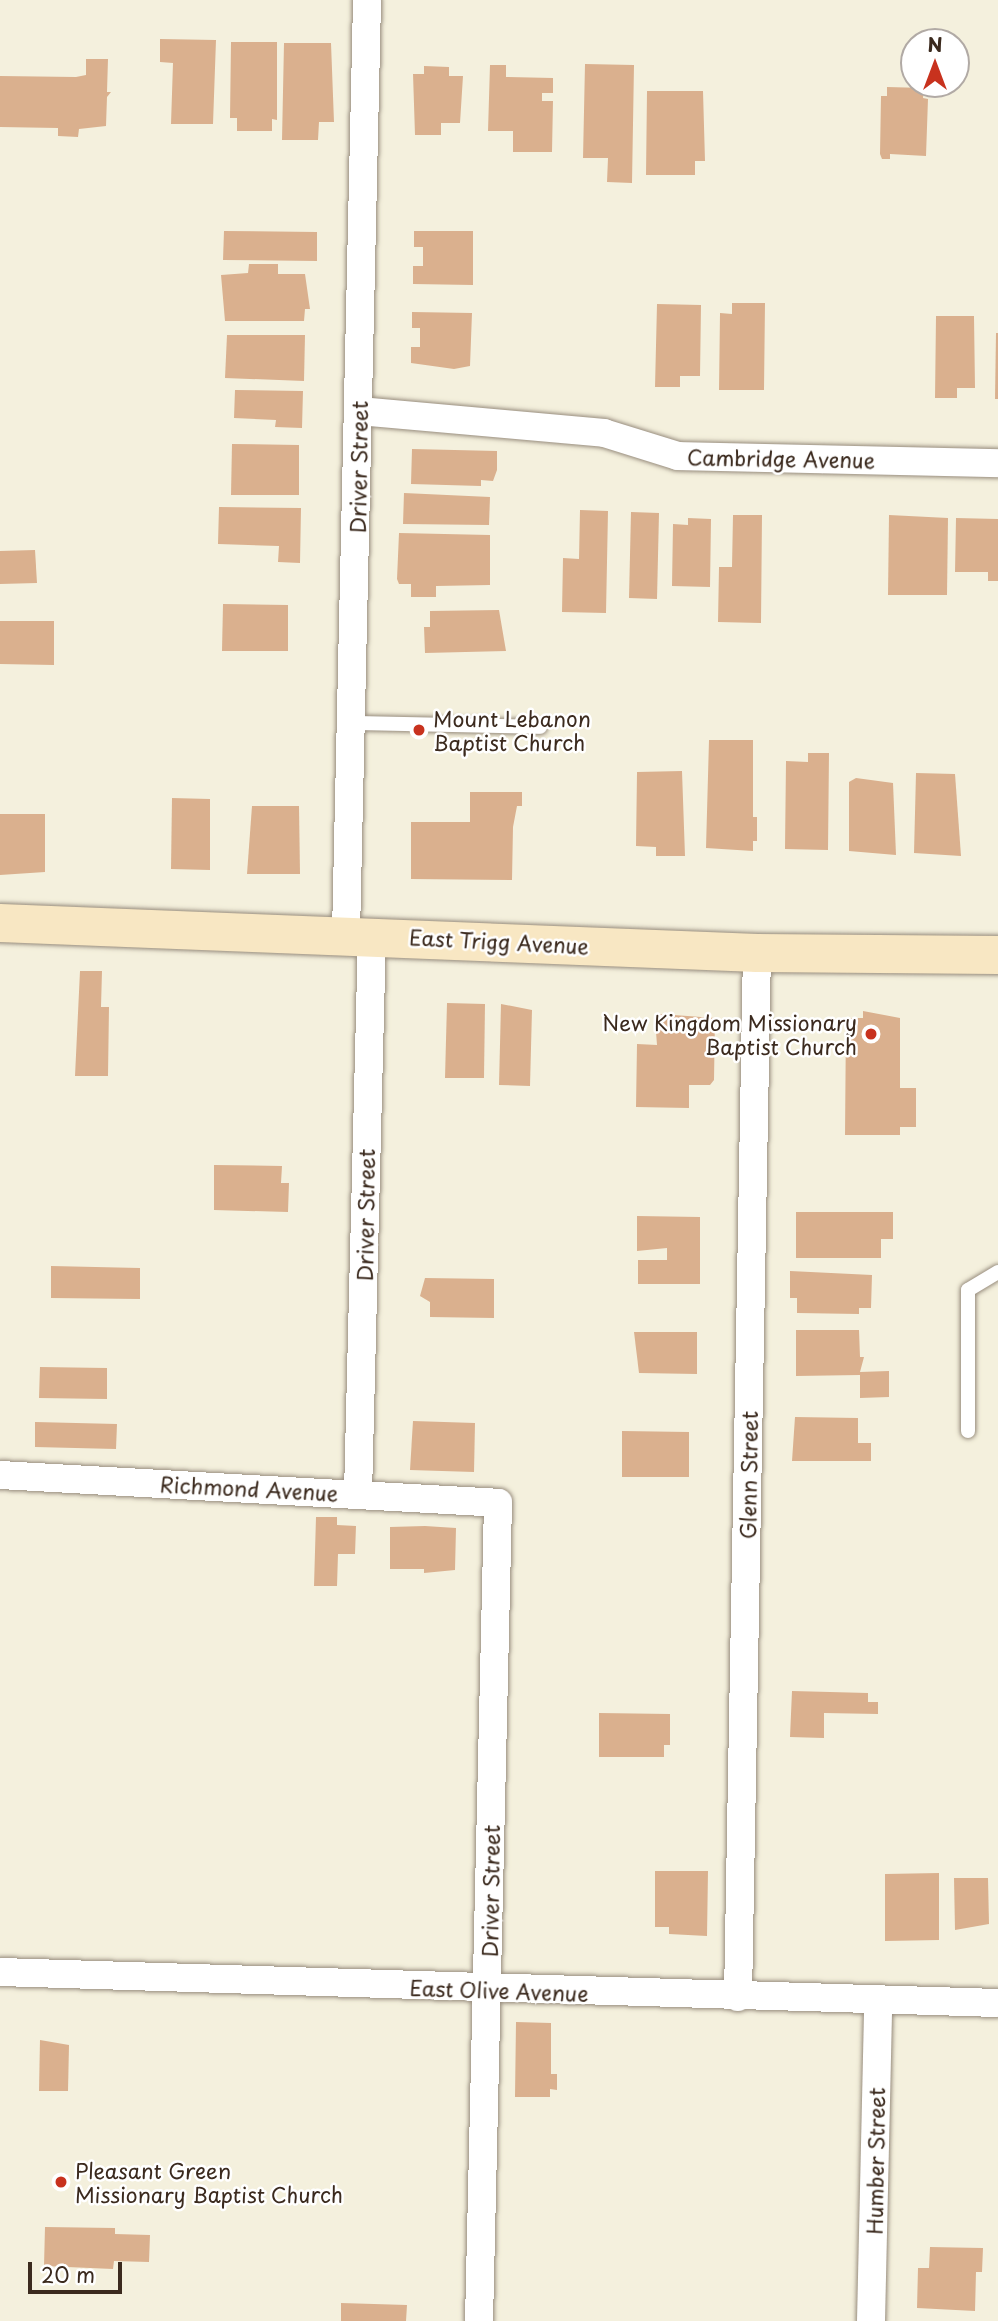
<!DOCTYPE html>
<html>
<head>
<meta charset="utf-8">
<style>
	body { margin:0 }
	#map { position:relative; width:998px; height:2321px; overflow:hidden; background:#f4f0dd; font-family:"Playpen Sans",sans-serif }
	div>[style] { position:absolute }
	.building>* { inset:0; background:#dab08e }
	.roads { filter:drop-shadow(0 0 2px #988d7e) drop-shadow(0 0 2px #988d7e) }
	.lane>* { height:14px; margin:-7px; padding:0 7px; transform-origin:7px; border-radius:7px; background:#fff }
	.street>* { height:28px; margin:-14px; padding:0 14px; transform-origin:14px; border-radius:14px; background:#fff }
	.secondary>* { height:38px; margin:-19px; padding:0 19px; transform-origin:19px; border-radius:19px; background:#f8e7c3 }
	.dots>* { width:19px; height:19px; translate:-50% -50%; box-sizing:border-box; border:4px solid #fff; border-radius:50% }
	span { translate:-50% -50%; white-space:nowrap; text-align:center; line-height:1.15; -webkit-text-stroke:5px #fff; paint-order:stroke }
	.street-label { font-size:21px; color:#3b2a1e }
	.poi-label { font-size:21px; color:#3b2a1e }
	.left { translate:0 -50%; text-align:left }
	.right { translate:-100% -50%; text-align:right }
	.north { position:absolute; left:900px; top:28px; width:70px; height:70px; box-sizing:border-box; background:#fff; border:2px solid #b1aaa5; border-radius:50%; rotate:0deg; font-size:19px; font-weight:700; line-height:28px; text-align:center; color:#3b2a1e }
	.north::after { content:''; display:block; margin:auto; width:24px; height:32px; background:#c8321e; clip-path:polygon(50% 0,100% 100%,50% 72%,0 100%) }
	.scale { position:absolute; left:28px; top:2262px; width:94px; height:32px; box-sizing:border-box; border:4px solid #3b2a1e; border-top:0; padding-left:9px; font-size:21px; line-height:24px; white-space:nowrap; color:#3b2a1e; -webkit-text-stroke:5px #fff; paint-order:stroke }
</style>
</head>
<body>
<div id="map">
	<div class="building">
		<div style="clip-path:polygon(160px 39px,216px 40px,213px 124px,171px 124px,173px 63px,160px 62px)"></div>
		<div style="clip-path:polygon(231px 42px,277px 42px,277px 120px,272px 119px,272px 131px,237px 131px,237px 118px,230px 118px)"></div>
		<div style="clip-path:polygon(284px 43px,331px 43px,334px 122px,319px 122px,318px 140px,282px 140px)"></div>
		<div style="clip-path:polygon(86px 59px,108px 59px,107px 92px,111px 92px,107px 97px,106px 126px,79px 129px,78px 137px,58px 136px,58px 128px,0 127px,0 76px,76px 77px,86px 75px)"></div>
		<div style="clip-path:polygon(585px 64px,634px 65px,632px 183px,607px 182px,608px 158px,583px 158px)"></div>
		<div style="clip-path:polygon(490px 65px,506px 65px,506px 77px,553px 78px,553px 93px,542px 93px,542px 101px,553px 101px,552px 152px,513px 152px,513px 131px,488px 131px)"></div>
		<div style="clip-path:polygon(424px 66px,449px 67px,449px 76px,463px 76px,460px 123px,441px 123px,441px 135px,415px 135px,413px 74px,424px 74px)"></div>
		<div style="clip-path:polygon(887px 87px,924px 88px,923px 98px,928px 99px,926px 156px,890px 154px,890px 159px,882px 159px,880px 154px,881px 96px,887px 96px)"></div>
		<div style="clip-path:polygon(647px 91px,703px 91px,705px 161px,695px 161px,695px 175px,646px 175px)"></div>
		<div style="clip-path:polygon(224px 231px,317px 232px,317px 261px,223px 260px)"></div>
		<div style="clip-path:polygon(414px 231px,473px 231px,473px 285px,413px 284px,413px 266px,423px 266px,423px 247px,414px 247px)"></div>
		<div style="clip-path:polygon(249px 264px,278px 264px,278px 274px,305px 274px,310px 309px,305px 309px,304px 321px,225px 321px,221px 275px,248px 273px)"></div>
		<div style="clip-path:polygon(732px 303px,765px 303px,764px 390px,719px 390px,720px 313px,732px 314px)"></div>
		<div style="clip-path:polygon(657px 304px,701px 305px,700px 376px,680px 376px,680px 387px,655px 387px)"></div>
		<div style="clip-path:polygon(412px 312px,472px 313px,470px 366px,454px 369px,411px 363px,411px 347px,420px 347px,420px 328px,412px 328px)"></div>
		<div style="clip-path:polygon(936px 316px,974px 316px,975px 388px,957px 388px,957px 398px,935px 398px)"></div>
		<div style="clip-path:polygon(996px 333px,998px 333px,998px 399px,995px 399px)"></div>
		<div style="clip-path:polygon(227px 335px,305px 335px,304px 381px,225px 378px)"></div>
		<div style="clip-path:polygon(235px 390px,303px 391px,302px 428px,275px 427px,276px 420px,234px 418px)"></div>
		<div style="clip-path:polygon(232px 444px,299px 445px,299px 495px,231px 495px)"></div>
		<div style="clip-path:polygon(412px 449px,497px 451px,497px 470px,493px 481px,481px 480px,481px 486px,411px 484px)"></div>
		<div style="clip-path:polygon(404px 493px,490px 497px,489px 525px,403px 524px)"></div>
		<div style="clip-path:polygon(219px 507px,301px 508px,300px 563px,278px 562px,279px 546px,218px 544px)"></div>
		<div style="clip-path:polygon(580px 510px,608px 511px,606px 613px,562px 612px,563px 558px,579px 559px)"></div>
		<div style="clip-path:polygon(631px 512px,659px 513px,657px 599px,629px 598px)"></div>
		<div style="clip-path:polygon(733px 515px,762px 515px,761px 623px,718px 622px,719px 567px,732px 567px)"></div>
		<div style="clip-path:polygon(889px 515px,948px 518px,947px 595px,888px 595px)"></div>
		<div style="clip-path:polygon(688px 518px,711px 519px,710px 587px,672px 586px,673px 524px,688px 525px)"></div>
		<div style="clip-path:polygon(956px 518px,998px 519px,998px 581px,988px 581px,988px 572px,955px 572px)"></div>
		<div style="clip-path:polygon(399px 533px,490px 535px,490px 585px,436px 586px,436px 597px,411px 597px,411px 584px,399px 584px,397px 579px)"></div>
		<div style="clip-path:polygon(35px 550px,37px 583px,0 584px,0 551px)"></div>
		<div style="clip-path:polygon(223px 604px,288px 605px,288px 651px,222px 651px)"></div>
		<div style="clip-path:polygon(499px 610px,506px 651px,425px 653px,424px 627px,430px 627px,430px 611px)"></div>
		<div style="clip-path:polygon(0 621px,54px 621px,54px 665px,0 664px)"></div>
		<div style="clip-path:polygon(709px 740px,753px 740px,753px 817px,757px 817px,757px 841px,753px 841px,753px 851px,706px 848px)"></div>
		<div style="clip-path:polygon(808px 753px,829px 753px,828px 850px,785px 849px,786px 761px,808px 762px)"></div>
		<div style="clip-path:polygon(682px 771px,685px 856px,656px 856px,656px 847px,636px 846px,637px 772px)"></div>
		<div style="clip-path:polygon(916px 773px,955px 774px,961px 856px,914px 853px)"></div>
		<div style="clip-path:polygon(856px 778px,893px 783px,896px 855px,849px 851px,849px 782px)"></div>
		<div style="clip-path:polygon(470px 792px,522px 792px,522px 806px,517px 806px,513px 827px,512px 880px,411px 879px,411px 822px,470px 822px)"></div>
		<div style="clip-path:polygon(172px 798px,210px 799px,210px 870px,171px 869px)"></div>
		<div style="clip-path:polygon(252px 806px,299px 806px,300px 874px,247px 874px)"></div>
		<div style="clip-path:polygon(0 814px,45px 814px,45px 872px,0 875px)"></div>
		<div style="clip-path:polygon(80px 971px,102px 971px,101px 1007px,109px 1007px,108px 1076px,75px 1076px)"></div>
		<div style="clip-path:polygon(447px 1003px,485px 1004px,484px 1078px,445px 1078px)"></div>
		<div style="clip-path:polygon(501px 1004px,532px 1010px,530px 1086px,499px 1085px)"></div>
		<div style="clip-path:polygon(863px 1011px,900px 1018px,900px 1088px,916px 1088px,916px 1127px,900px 1127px,900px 1135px,845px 1135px,846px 1018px,863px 1018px)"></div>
		<div style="clip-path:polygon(660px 1014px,715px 1018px,714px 1080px,710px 1085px,689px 1085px,689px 1108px,636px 1107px,637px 1044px,657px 1045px,655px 1019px)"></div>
		<div style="clip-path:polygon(214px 1165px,282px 1166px,281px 1183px,289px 1183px,288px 1212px,214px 1210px)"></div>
		<div style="clip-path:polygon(796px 1212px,893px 1212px,893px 1239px,881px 1239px,881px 1258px,796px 1258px)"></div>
		<div style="clip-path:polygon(637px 1216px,700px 1217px,700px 1284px,638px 1284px,638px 1260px,667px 1260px,667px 1248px,637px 1251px)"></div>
		<div style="clip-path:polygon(51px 1266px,140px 1268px,140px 1299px,51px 1298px)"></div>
		<div style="clip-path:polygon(790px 1271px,872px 1275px,871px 1308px,859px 1308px,859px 1314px,797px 1313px,797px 1298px,790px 1298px)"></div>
		<div style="clip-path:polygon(425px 1278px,494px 1279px,494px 1318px,430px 1317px,430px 1302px,420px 1296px)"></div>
		<div style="clip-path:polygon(796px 1330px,859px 1330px,860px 1357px,864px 1357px,860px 1372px,889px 1371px,889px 1397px,860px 1398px,860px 1375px,796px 1376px)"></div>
		<div style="clip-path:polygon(634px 1332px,697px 1332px,697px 1374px,639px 1373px)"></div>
		<div style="clip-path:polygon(40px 1367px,107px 1368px,107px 1399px,39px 1398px)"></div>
		<div style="clip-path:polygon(795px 1417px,858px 1418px,858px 1443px,871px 1443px,871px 1461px,792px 1461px)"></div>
		<div style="clip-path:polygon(413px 1421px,475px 1423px,474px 1472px,410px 1470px)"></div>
		<div style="clip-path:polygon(35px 1422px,117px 1424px,116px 1449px,35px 1447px)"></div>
		<div style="clip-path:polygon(622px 1431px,689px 1432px,689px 1477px,622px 1477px)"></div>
		<div style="clip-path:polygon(316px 1517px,337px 1517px,337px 1525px,356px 1526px,355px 1554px,338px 1554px,337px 1586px,314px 1586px)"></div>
		<div style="clip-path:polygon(425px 1526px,456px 1528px,455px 1570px,424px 1573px,424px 1569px,390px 1569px,390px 1527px)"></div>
		<div style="clip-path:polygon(792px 1691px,868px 1693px,868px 1702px,878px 1702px,878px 1714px,824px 1713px,824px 1738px,790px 1737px)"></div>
		<div style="clip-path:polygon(599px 1713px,670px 1714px,670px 1745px,664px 1745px,664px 1757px,599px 1757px)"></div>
		<div style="clip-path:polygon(655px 1871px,708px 1871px,707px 1936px,669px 1934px,669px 1927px,655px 1927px)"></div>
		<div style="clip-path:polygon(939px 1873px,939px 1940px,885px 1941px,885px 1874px)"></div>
		<div style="clip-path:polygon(954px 1878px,988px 1878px,989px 1924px,955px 1930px)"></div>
		<div style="clip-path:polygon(516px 2022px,551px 2023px,551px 2074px,557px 2074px,557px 2090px,550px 2089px,550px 2097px,515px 2097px)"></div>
		<div style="clip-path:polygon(40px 2040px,69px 2045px,68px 2091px,39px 2091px)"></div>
		<div style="clip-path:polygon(45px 2227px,115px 2228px,115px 2234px,150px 2235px,149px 2262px,114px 2261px,113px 2269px,44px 2266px)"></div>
		<div style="clip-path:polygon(930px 2247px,983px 2248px,982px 2272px,976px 2272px,975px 2311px,917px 2308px,918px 2268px,929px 2268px)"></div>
		<div style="clip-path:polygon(341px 2303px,407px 2305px,406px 2321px,341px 2321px)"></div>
	</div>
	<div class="roads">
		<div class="lane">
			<div style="left:352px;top:723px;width:188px;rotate:1.2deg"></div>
			<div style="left:968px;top:1431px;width:141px;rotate:-90deg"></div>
			<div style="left:968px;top:1290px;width:35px;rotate:-31deg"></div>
		</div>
		<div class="street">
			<div style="left:359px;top:411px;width:246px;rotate:5.1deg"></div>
			<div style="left:604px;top:433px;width:77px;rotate:17.3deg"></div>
			<div style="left:678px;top:456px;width:320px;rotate:1.3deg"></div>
			<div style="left:346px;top:934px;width:934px;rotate:-88.71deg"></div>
			<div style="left:0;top:1475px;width:499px;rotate:3.2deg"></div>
			<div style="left:498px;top:1503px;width:818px;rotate:91.33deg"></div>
			<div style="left:358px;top:1494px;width:559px;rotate:-88.57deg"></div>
			<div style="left:0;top:1972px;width:998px;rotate:1.78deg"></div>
			<div style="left:738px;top:1997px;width:1044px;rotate:-88.96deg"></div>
			<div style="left:871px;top:2321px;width:319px;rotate:-88.7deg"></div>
		</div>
		<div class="secondary">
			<div style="left:0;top:923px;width:758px;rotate:2.27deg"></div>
			<div style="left:757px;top:953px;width:241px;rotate:0.5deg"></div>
		</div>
	</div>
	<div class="dots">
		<div style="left:419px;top:730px;background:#c8321e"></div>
		<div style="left:871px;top:1034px;background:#c8321e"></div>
		<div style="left:61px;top:2182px;background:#c8321e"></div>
	</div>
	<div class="street-label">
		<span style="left:781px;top:458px;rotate:1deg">Cambridge Avenue</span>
		<span style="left:358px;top:467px;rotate:-89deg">Driver Street</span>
		<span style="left:499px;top:941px;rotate:3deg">East Trigg Avenue</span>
		<span style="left:365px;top:1215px;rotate:-89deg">Driver Street</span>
		<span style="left:748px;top:1475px;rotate:-89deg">Glenn Street</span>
		<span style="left:249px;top:1488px;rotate:3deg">Richmond Avenue</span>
		<span style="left:490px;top:1891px;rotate:-89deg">Driver Street</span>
		<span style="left:499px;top:1990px;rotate:2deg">East Olive Avenue</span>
		<span style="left:875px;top:2161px;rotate:-89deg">Humber Street</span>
	</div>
	<div class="poi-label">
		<span class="left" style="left:433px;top:730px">Mount Lebanon<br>Baptist Church</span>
		<span class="right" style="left:857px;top:1034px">New Kingdom Missionary<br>Baptist Church</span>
		<span class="left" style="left:75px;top:2182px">Pleasant Green<br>Missionary Baptist Church</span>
	</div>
	<div class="north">N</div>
	<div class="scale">20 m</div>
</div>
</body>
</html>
